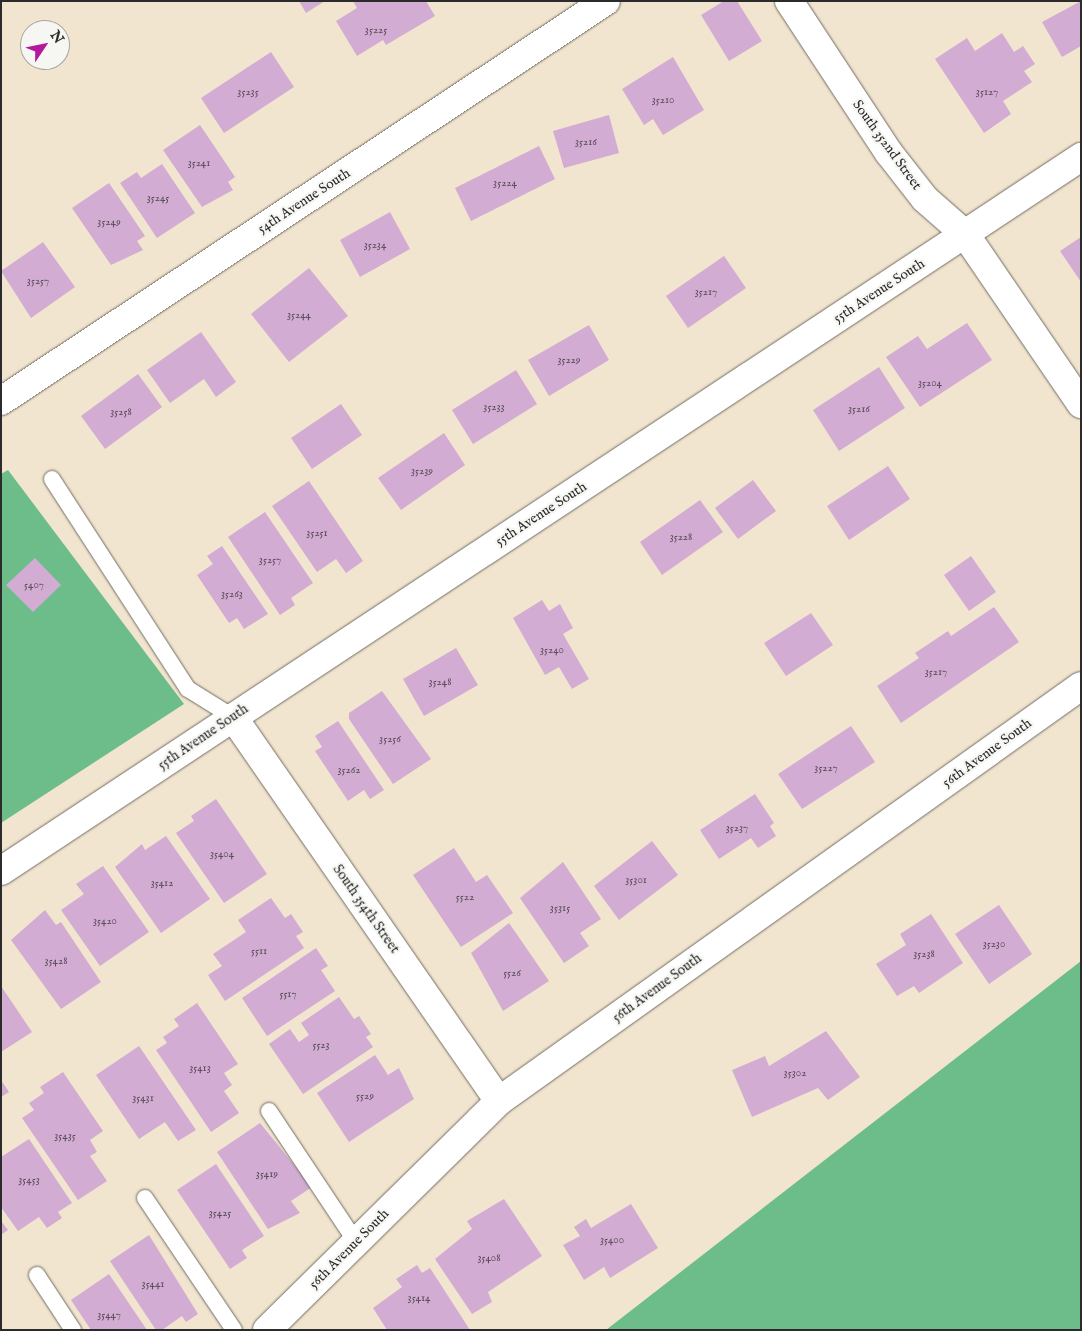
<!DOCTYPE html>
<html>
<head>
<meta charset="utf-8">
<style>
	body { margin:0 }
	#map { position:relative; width:1082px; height:1331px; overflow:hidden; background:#f2e5cf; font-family:"IM FELL English",serif }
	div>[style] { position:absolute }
	.forest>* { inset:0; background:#6cbd89 }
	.building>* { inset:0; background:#d2acd2 }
	.roads { filter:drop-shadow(0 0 1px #716c64) drop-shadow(0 0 1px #716c64) }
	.service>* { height:16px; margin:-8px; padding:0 8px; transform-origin:8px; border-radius:8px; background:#fff }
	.minor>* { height:28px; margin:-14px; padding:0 14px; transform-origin:14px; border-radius:14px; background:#fff }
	span { translate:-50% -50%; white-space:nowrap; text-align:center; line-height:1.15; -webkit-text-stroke:4.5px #f6f6f2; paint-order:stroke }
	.number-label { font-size:11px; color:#554b55 }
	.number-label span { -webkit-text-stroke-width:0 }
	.street-label { font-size:14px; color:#2b2b2b }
	.frame { position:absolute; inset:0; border:2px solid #2b2b2b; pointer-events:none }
	.north { position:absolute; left:20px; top:20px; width:50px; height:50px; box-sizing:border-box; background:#f6f6f2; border:1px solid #a5a5a2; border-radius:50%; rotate:56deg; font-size:14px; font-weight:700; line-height:20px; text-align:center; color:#2b2b2b }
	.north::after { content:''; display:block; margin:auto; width:18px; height:22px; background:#b5179e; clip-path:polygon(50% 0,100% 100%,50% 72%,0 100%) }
</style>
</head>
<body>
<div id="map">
	<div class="forest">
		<div style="clip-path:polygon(8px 470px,184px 704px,1px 823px,1px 474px)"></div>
		<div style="clip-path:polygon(1081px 961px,1081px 1330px,606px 1330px)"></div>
	</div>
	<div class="building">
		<div style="clip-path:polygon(299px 1px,325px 1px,306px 13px)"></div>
		<div style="clip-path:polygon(353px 1px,426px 1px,435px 16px,386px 45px,383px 40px,357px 56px,336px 21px,357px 8px)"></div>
		<div style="clip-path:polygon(724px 1px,737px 1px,762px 41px,729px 61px,701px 15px)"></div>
		<div style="clip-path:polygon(1081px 1px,1081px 46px,1062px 57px,1042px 22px)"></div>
		<div style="clip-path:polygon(1002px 33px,1014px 52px,1023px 46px,1035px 64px,1024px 71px,1032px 82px,1003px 101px,1011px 114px,984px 133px,935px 59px,967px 38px,975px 51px)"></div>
		<div style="clip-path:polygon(271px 52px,294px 87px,224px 133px,201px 98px)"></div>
		<div style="clip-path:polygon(673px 57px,704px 110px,663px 135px,653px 119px,644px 125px,622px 89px)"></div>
		<div style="clip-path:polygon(609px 115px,619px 153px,564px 168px,553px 131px)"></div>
		<div style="clip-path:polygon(200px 125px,235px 177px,228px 182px,233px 190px,202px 207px,163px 150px)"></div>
		<div style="clip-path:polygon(539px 146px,555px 179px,471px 221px,455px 188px)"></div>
		<div style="clip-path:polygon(162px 164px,195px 213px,157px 238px,120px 183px,137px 172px,141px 178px)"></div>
		<div style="clip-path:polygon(109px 183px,145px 236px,137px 241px,143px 250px,111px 265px,72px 208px)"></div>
		<div style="clip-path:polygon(390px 212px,410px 249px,360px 277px,340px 240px)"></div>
		<div style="clip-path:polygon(1081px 237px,1081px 282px,1060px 251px)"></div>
		<div style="clip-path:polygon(43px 242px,75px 287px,31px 318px,1px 271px)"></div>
		<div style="clip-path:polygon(724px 256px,746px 288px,688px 328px,666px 296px)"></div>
		<div style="clip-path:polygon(309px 268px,348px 316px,289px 362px,251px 314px)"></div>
		<div style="clip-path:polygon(967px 323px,992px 360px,920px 407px,886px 357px,918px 336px,927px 349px)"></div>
		<div style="clip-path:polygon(589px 325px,609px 360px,549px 396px,528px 360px)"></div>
		<div style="clip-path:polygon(201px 332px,236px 382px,216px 397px,204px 379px,170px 403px,147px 370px)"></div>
		<div style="clip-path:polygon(879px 367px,905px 408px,839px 451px,813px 410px)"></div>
		<div style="clip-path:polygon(516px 370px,537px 404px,473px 444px,452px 410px)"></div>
		<div style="clip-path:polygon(138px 374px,162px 407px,105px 449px,81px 416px)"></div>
		<div style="clip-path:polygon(341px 404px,362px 435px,312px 469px,291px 438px)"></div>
		<div style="clip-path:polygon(444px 433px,465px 465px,401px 510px,378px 478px)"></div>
		<div style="clip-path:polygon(888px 466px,910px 499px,849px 540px,827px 506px)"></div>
		<div style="clip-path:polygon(753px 480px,776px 511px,738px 539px,715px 508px)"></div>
		<div style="clip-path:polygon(309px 481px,363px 561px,346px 573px,336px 559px,317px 572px,272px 506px)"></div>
		<div style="clip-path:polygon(700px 500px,723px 532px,662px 575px,640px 542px)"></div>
		<div style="clip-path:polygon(265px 512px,313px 583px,291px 598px,295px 605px,280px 615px,228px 537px)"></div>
		<div style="clip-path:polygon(222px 546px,268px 614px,244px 629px,237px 618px,229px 623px,197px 575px,213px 564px,207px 556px)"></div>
		<div style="clip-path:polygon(971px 556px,996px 592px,969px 611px,944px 575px)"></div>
		<div style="clip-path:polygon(35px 558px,61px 585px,33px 612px,6px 585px)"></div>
		<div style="clip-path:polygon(542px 600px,549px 611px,560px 604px,573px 628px,563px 634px,589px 679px,572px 689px,559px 667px,545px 675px,513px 618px)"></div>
		<div style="clip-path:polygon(994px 607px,1019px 642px,901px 723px,877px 686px,919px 658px,915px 653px,948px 631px,951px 636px)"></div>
		<div style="clip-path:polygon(811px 613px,833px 645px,786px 676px,764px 643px)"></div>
		<div style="clip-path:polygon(456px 648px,478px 685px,424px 716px,403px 679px)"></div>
		<div style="clip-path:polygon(382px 691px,431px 759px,393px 784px,349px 719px,349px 713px)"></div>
		<div style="clip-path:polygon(338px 721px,384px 790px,370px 799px,364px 790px,348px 801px,315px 751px,322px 747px,315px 736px)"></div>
		<div style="clip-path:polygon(851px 726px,875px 762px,802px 809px,778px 774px)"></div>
		<div style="clip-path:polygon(755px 794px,774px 823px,770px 826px,776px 836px,758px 848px,751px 838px,719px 859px,700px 830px)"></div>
		<div style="clip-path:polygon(216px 799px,267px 874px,224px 903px,176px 833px,194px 821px,191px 816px)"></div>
		<div style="clip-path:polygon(166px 836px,210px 899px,161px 933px,115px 867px,142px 844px,145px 850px)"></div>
		<div style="clip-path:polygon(652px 841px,678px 875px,619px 920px,594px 886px)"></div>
		<div style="clip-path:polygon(454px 848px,476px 882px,487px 875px,513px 913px,461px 947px,413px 875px)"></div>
		<div style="clip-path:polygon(563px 862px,601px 919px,580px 933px,589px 946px,564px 963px,520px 898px)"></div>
		<div style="clip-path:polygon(103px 866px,149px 932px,100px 966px,61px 910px,84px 894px,76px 884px)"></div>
		<div style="clip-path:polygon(271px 898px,285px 918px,291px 914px,303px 932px,296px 936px,304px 948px,225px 1001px,208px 975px,222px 966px,213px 954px,246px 932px,238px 920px)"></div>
		<div style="clip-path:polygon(999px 905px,1032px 954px,989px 984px,955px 934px)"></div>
		<div style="clip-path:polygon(45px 910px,56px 925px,61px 922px,101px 982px,61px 1009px,11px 940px)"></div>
		<div style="clip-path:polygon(931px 914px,963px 963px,919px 993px,914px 986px,897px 996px,876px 964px,906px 945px,900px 934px)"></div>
		<div style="clip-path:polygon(509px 923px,549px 981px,503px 1011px,471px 953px)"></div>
		<div style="clip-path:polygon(316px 948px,328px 966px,321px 970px,335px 991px,267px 1036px,242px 998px)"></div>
		<div style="clip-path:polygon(1px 986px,32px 1032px,1px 1052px)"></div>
		<div style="clip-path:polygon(339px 997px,354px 1019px,359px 1016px,371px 1034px,366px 1037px,373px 1047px,303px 1094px,269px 1044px,290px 1029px,299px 1042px,309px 1035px,301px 1023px)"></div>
		<div style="clip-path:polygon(197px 1003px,238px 1064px,224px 1073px,232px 1085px,224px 1091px,239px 1113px,211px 1132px,156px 1050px,167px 1043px,163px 1037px,179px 1026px,174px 1019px)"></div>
		<div style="clip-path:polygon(826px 1031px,860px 1077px,828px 1100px,818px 1088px,752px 1117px,732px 1070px,765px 1056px,769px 1066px)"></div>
		<div style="clip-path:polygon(139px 1046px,196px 1130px,178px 1141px,165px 1122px,139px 1139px,96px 1075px)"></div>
		<div style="clip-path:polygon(375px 1055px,388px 1075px,399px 1068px,414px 1099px,349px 1142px,317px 1093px)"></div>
		<div style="clip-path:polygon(63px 1072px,103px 1131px,90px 1140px,97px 1152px,90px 1156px,107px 1181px,78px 1200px,22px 1118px,34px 1110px,29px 1103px,44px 1093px,40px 1087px)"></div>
		<div style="clip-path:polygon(1px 1080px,9px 1092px,1px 1097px)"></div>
		<div style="clip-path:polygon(260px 1123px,312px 1187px,291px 1201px,300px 1213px,268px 1229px,217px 1152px)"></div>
		<div style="clip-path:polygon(29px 1139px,72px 1203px,58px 1212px,62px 1218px,47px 1228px,39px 1217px,18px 1231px,1px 1207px,1px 1157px)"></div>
		<div style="clip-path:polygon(216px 1164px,264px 1236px,242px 1250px,247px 1258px,230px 1269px,177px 1190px)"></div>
		<div style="clip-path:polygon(504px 1199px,542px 1256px,488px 1292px,492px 1302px,472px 1314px,435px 1259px,472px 1229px,467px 1221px)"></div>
		<div style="clip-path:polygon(631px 1204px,658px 1248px,610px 1278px,604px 1267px,584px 1280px,563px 1245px,580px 1236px,574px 1227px,586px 1219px,591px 1228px)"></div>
		<div style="clip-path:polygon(1px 1221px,8px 1230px,1px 1235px)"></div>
		<div style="clip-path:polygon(149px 1235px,198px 1314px,186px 1322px,182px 1316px,162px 1330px,156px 1330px,110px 1261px)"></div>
		<div style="clip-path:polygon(417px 1265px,422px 1273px,430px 1268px,470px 1330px,387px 1330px,373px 1308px,402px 1287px,396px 1279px)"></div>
		<div style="clip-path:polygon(109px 1274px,147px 1330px,91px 1330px,71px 1300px)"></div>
	</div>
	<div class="roads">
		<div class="service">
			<div style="left:52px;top:479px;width:250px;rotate:57.1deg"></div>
			<div style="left:188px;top:689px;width:53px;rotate:31.9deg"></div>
			<div style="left:269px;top:1111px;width:157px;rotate:56.4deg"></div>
			<div style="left:145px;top:1198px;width:159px;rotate:56deg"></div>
			<div style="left:37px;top:1275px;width:66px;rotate:56.8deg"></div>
		</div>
		<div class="minor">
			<div style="left:789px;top:1px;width:182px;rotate:56.7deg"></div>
			<div style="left:889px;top:153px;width:58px;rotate:52deg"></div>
			<div style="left:925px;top:199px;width:53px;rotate:41.2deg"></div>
			<div style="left:965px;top:234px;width:206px;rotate:55.7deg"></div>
			<div style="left:1px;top:401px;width:725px;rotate:-33.47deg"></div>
			<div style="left:233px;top:717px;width:467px;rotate:55.3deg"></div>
			<div style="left:1px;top:871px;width:1295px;rotate:-33.47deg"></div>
			<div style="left:267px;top:1330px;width:326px;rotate:-44.6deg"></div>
			<div style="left:499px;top:1101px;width:715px;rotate:-35.49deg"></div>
		</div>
	</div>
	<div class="number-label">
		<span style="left:376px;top:30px">35225</span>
		<span style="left:248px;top:92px">35235</span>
		<span style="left:987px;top:92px">35127</span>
		<span style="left:663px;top:100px">35210</span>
		<span style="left:586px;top:142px">35216</span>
		<span style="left:199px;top:163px">35241</span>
		<span style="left:505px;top:183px">35224</span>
		<span style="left:158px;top:198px">35245</span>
		<span style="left:109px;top:222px">35249</span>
		<span style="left:375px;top:245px">35234</span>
		<span style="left:38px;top:281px">35257</span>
		<span style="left:706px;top:292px">35217</span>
		<span style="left:299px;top:315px">35244</span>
		<span style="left:569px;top:360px">35229</span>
		<span style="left:930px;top:383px">35204</span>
		<span style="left:494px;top:407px">35233</span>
		<span style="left:859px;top:409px">35216</span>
		<span style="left:121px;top:412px">35258</span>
		<span style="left:422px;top:471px">35239</span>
		<span style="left:317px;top:533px">35251</span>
		<span style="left:681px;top:537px">35228</span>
		<span style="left:270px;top:560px">35257</span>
		<span style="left:34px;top:585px">5407</span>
		<span style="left:232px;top:594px">35263</span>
		<span style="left:552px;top:650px">35240</span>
		<span style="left:936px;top:672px">35217</span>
		<span style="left:440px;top:682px">35248</span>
		<span style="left:390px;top:739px">35256</span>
		<span style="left:826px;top:768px">35227</span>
		<span style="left:349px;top:770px">35262</span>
		<span style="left:737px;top:828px">35237</span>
		<span style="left:222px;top:854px">35404</span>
		<span style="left:636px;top:880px">35301</span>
		<span style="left:162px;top:883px">35412</span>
		<span style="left:465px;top:897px">5522</span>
		<span style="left:560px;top:908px">35315</span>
		<span style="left:105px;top:921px">35420</span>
		<span style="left:994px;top:944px">35230</span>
		<span style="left:259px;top:951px">5511</span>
		<span style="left:924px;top:954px">35238</span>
		<span style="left:56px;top:961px">35428</span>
		<span style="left:512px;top:973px">5526</span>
		<span style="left:288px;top:994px">5517</span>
		<span style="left:321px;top:1045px">5523</span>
		<span style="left:200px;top:1068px">35413</span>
		<span style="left:795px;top:1073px">35302</span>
		<span style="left:365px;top:1096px">5529</span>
		<span style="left:143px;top:1098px">35431</span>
		<span style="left:65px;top:1136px">35435</span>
		<span style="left:267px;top:1174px">35419</span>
		<span style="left:29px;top:1180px">35453</span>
		<span style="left:220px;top:1213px">35425</span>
		<span style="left:612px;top:1240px">35400</span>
		<span style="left:489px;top:1258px">35408</span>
		<span style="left:153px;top:1284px">35441</span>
		<span style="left:419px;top:1298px">35414</span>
		<span style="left:109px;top:1315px">35447</span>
	</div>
	<div class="street-label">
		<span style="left:887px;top:145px;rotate:54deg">South 352nd Street</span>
		<span style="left:304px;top:201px;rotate:-33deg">54th Avenue South</span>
		<span style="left:879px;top:291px;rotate:-33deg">55th Avenue South</span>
		<span style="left:541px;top:514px;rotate:-33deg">55th Avenue South</span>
		<span style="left:203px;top:737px;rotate:-34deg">55th Avenue South</span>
		<span style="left:987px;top:753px;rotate:-36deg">56th Avenue South</span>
		<span style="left:366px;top:909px;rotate:55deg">South 354th Street</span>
		<span style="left:657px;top:988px;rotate:-36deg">56th Avenue South</span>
		<span style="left:349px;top:1249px;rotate:-45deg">56th Avenue South</span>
	</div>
	<div class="frame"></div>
	<div class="north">N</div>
</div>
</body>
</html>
